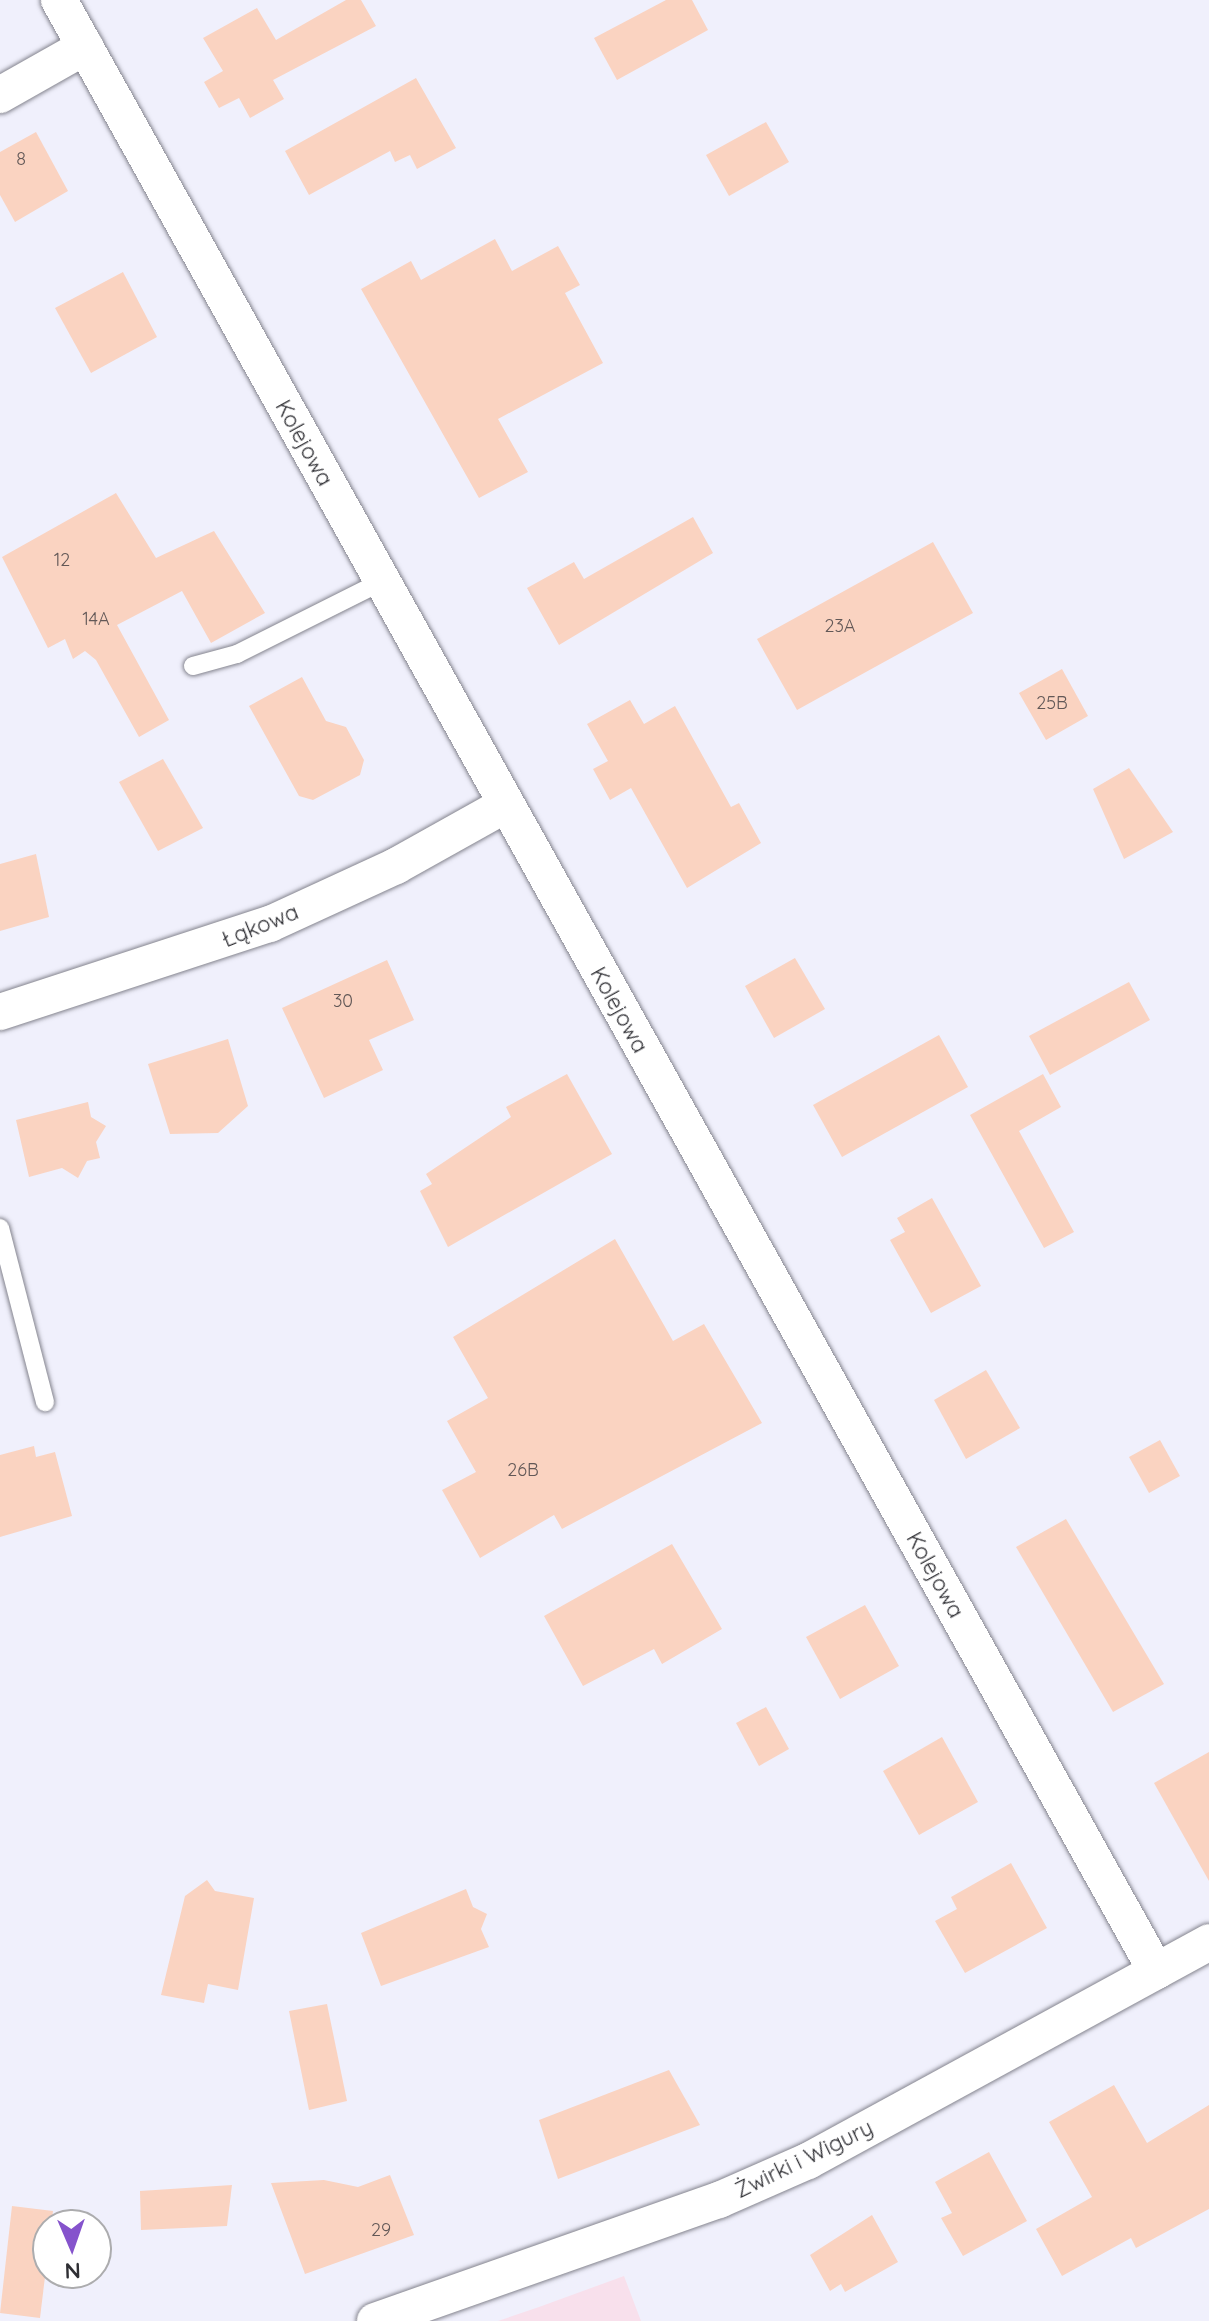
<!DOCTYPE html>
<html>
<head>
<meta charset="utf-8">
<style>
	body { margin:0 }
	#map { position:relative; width:1209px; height:2321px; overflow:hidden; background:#f0f0fc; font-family:Quicksand,sans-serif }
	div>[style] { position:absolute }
	.commercial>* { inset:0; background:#f8e0ec }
	.building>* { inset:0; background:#fad3c1 }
	.roads { filter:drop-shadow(0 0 2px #84848e) drop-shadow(0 0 2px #84848e) }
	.service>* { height:18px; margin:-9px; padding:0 9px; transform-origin:9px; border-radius:9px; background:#fff }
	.minor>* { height:36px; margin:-18px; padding:0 18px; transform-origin:18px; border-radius:18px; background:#fff }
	span { translate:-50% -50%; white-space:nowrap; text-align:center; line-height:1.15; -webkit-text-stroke:6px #fff; paint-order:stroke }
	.number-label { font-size:18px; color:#625857 }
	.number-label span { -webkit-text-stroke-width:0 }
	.street-label { font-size:22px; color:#2f2f34 }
	.north { position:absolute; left:32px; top:2209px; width:80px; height:80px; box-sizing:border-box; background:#fff; border:2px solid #acacae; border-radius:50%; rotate:178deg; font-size:22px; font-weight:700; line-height:32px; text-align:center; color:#2f2f34 }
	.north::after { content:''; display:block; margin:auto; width:28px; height:36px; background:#8553cc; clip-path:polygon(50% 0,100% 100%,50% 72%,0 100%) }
</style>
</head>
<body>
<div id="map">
	<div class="commercial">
		<div style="clip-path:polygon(624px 2276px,641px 2321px,498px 2321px,539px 2307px)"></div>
	</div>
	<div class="building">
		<div style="clip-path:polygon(346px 0,361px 0,376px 26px,273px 80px,284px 99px,250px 118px,239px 98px,219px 108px,204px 82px,223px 71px,203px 38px,257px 8px,276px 40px)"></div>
		<div style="clip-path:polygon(666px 0,692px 0,708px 30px,617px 80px,594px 38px)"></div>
		<div style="clip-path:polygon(416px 78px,456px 148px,417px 169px,410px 155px,395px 162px,390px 151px,309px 195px,285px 151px)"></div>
		<div style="clip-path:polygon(766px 122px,789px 162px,729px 196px,706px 155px)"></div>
		<div style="clip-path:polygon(36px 132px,68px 191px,15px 222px,0 195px,0 152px)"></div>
		<div style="clip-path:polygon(495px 239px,512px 271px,558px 246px,580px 285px,565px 293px,603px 363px,498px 419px,528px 472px,479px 498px,361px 289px,411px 261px,421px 280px)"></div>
		<div style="clip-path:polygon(123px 272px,157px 337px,91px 373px,55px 308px)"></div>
		<div style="clip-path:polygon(116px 493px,156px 558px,214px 531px,265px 613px,211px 643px,182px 591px,117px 625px,169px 720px,139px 737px,96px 660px,85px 651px,73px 659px,65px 639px,48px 648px,2px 557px)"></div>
		<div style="clip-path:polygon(693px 517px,713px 553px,559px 645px,527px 588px,574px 562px,584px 579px)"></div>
		<div style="clip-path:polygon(933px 542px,973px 613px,797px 710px,757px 639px)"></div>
		<div style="clip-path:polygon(1062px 669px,1088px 716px,1046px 740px,1019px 693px)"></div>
		<div style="clip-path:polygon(302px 677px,326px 721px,346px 727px,364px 760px,360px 775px,313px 800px,299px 796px,249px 706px)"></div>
		<div style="clip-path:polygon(630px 700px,644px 724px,675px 706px,731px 807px,739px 803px,761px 843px,687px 888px,631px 788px,610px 800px,593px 769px,608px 761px,587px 724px)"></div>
		<div style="clip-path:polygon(163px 759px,203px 828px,158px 851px,119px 782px)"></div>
		<div style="clip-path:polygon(1129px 768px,1173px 832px,1124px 859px,1093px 789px)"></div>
		<div style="clip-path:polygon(36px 854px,49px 917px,0 931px,0 864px)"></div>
		<div style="clip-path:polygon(795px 958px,825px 1009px,774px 1038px,745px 986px)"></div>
		<div style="clip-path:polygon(387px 960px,414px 1020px,369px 1040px,383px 1070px,324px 1098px,282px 1008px)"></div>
		<div style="clip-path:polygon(1129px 982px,1150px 1020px,1050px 1075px,1029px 1036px)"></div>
		<div style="clip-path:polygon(939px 1035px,968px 1087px,842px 1157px,813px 1105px)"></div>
		<div style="clip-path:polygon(228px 1039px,248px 1106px,218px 1133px,170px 1134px,148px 1064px)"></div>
		<div style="clip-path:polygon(567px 1074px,612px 1154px,448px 1247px,420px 1191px,432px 1184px,426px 1174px,511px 1117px,506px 1107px)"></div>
		<div style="clip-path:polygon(1043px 1074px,1061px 1107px,1019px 1131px,1074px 1232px,1044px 1248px,970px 1115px)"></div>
		<div style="clip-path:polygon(88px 1102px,91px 1117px,106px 1126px,96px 1142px,100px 1158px,87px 1161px,78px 1178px,62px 1168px,29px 1177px,16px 1120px)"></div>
		<div style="clip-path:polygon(932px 1198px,981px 1286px,931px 1313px,890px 1240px,905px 1232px,897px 1218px)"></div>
		<div style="clip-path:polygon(615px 1239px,673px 1341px,704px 1324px,762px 1423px,562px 1529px,554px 1515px,480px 1558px,442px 1490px,476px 1472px,447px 1421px,488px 1398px,453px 1337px)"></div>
		<div style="clip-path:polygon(986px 1370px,1020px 1428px,966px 1459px,934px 1400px)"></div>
		<div style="clip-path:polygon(1160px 1440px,1180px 1476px,1149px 1493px,1129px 1457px)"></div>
		<div style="clip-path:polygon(34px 1446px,36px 1457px,55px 1452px,72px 1516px,0 1537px,0 1455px)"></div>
		<div style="clip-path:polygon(1066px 1519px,1164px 1684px,1113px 1712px,1016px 1547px)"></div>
		<div style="clip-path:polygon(672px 1544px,722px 1629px,662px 1664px,654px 1649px,583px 1686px,544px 1616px)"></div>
		<div style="clip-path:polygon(865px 1605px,899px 1666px,840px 1699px,806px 1637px)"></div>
		<div style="clip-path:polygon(766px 1707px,789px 1749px,759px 1766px,736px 1723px)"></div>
		<div style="clip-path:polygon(942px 1737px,978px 1802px,919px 1835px,883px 1771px)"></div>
		<div style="clip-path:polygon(1209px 1752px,1209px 1881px,1154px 1783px)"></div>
		<div style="clip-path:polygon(1011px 1863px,1047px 1928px,965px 1973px,935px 1921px,957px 1909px,951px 1897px)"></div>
		<div style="clip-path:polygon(207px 1880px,215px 1891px,254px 1898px,238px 1990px,208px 1984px,204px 2003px,161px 1995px,185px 1896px)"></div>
		<div style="clip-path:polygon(466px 1889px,473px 1907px,487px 1914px,481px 1929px,489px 1947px,381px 1986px,361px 1933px)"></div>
		<div style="clip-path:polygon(327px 2004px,347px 2101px,309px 2110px,289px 2011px)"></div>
		<div style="clip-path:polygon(669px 2070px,700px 2125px,558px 2179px,539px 2120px)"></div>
		<div style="clip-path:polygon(1114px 2085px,1147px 2143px,1209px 2105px,1209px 2209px,1136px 2248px,1131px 2238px,1062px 2276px,1036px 2229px,1092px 2197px,1049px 2122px)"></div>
		<div style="clip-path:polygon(989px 2152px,1027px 2221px,963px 2256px,941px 2218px,952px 2213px,935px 2182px)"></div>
		<div style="clip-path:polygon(390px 2175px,414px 2235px,305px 2274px,271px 2183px,324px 2180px,358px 2187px)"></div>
		<div style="clip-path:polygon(232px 2185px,227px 2226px,141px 2230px,140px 2191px)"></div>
		<div style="clip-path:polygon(12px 2206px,53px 2211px,40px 2318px,0 2313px)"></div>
		<div style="clip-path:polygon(872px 2215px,898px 2262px,845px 2292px,841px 2284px,830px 2291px,810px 2255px)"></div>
	</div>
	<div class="roads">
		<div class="service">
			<div style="left:193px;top:666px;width:46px;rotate:-15.3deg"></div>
			<div style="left:237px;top:654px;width:161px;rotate:-26.6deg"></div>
			<div style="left:0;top:1228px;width:180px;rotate:75.5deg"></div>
		</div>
		<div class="minor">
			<div style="left:59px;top:0;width:2256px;rotate:60.9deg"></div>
			<div style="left:0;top:95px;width:98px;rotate:-29.5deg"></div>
			<div style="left:0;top:1012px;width:284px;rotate:-18.1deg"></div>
			<div style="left:270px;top:924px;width:139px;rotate:-24.7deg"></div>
			<div style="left:396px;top:866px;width:125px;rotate:-29.2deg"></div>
			<div style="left:375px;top:2321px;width:365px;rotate:-19.4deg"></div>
			<div style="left:719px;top:2200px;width:97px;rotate:-23.7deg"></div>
			<div style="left:808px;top:2161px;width:457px;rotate:-28.6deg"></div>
		</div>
	</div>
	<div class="number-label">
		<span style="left:21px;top:159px">8</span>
		<span style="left:62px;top:560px">12</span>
		<span style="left:96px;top:619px">14A</span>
		<span style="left:840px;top:626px">23A</span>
		<span style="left:1052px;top:703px">25B</span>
		<span style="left:343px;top:1001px">30</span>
		<span style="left:523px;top:1470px">26B</span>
		<span style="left:381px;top:2230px">29</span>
	</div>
	<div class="street-label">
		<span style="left:304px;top:443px;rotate:61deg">Kolejowa</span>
		<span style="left:260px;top:926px;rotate:-22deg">Łąkowa</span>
		<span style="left:619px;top:1010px;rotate:61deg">Kolejowa</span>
		<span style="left:935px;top:1575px;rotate:61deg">Kolejowa</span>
		<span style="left:804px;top:2159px;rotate:-26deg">Żwirki i Wigury</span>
	</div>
	<div class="north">N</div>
</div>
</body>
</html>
